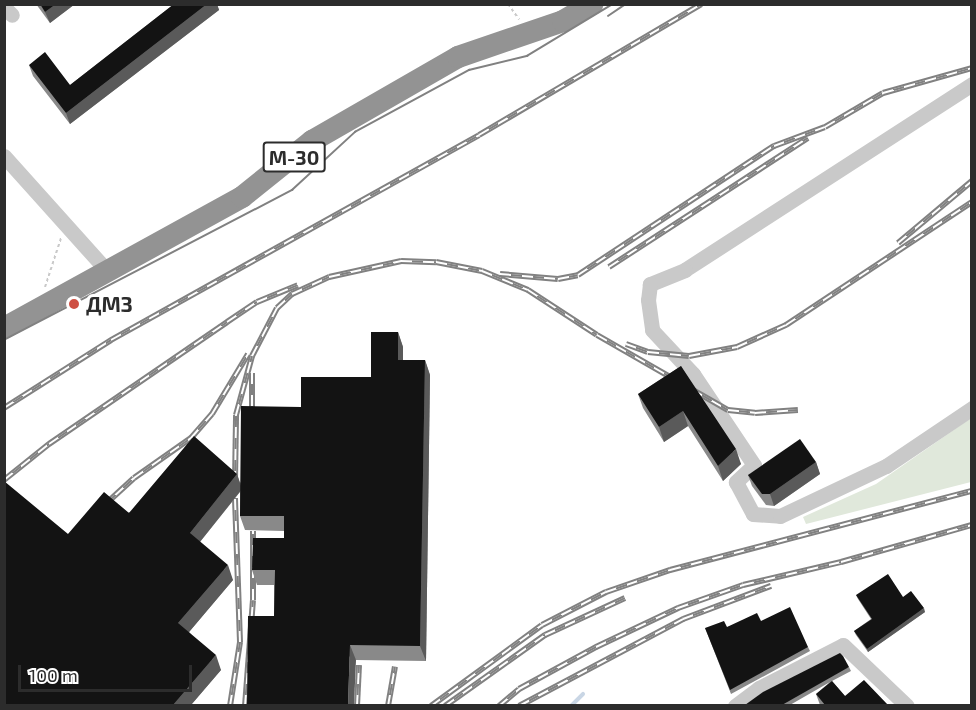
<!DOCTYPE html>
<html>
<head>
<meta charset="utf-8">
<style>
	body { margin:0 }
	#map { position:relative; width:976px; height:710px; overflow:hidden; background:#fff; font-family:"Exo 2",sans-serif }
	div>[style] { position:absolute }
	.green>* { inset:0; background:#e0e8db }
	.stream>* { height:4px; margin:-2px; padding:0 2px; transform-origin:2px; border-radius:2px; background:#c9d6e5 }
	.path>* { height:2px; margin-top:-1px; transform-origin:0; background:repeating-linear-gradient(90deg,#c9c9c9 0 3px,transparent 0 6px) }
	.minor>* { height:15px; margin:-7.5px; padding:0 7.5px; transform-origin:7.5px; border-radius:7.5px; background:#c9c9c9 }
	.highway>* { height:22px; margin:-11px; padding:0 11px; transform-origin:11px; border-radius:11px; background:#939393 }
	.tram>* { height:1.5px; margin:-0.75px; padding:0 0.75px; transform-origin:0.75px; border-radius:0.75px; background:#818181 }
	.rail>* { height:6px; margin-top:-3px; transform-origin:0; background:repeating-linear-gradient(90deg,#fff 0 11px,#818181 0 22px); box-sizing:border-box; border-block:2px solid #818181 }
	.wall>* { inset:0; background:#898989 }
	.shaded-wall>* { inset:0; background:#5a5a5a }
	.building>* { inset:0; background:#131313 }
	.dots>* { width:16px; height:16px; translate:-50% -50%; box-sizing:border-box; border:3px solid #fff; border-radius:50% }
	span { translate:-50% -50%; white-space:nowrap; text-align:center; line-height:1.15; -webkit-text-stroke:6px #fff; paint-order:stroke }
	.shield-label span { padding:2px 4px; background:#fff; border:2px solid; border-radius:4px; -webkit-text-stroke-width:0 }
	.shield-label { font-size:20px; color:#2c2c2c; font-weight:700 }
	.poi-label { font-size:21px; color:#2c2c2c; font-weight:700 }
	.left { translate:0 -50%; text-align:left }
	.frame { position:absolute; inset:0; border:6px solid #2c2c2c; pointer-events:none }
	.scale { position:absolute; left:18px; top:665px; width:174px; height:27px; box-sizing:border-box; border:3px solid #2c2c2c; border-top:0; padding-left:8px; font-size:18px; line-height:21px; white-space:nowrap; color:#2c2c2c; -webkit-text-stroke:4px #fff; paint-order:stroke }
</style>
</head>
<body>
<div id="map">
	<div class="green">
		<div style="clip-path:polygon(971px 418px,971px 482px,806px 524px,803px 517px,876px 484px)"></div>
	</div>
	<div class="stream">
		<div style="left:571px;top:706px;width:17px;rotate:-45deg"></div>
	</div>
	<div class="path">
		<div style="left:508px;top:4px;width:19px;rotate:54deg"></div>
		<div style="left:45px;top:287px;width:52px;rotate:-71.9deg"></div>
	</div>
	<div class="minor">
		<div style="left:4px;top:7px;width:11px;rotate:45deg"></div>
		<div style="left:972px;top:84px;width:342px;rotate:147.1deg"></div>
		<div style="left:685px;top:270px;width:38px;rotate:158deg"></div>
		<div style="left:650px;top:284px;width:16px;rotate:97deg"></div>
		<div style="left:648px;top:300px;width:30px;rotate:82deg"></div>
		<div style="left:652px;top:330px;width:60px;rotate:47deg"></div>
		<div style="left:693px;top:374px;width:110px;rotate:56.2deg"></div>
		<div style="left:754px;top:465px;width:25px;rotate:137deg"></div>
		<div style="left:736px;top:482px;width:36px;rotate:62deg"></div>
		<div style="left:753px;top:514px;width:27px;rotate:4deg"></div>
		<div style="left:780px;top:516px;width:117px;rotate:-25.3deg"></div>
		<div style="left:886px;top:466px;width:104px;rotate:-34deg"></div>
		<div style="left:4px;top:156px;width:156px;rotate:48.1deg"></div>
		<div style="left:735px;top:706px;width:30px;rotate:-37deg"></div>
		<div style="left:759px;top:688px;width:94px;rotate:-27.1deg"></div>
		<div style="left:843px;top:645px;width:88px;rotate:43.6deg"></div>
	</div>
	<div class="highway">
		<div style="left:4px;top:328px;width:272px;rotate:-28.8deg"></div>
		<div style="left:242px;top:197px;width:90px;rotate:-38.7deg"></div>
		<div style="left:312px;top:141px;width:168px;rotate:-29.9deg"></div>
		<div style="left:458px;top:57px;width:111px;rotate:-18.9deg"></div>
		<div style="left:563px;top:21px;width:34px;rotate:-30deg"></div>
	</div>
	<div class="tram">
		<div style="left:608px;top:16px;width:22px;rotate:-34deg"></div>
		<div style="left:4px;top:340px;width:325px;rotate:-27.5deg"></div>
		<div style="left:292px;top:190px;width:86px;rotate:-42.6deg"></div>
		<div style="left:355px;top:132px;width:130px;rotate:-28.5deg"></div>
		<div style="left:469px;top:70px;width:60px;rotate:-13.6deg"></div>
		<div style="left:527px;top:56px;width:100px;rotate:-31.2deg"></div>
	</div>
	<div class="rail">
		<div style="left:898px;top:243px;width:97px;rotate:-40deg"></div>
		<div style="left:609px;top:267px;width:237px;rotate:-33deg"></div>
		<div style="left:500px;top:274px;width:58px;rotate:4.9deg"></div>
		<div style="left:558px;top:279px;width:20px;rotate:-11deg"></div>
		<div style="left:578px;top:275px;width:235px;rotate:-33.4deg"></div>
		<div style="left:774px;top:146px;width:54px;rotate:-20.4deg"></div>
		<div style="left:825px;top:127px;width:67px;rotate:-30.4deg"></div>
		<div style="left:883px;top:93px;width:92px;rotate:-15.7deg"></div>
		<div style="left:626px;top:344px;width:23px;rotate:20deg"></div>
		<div style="left:648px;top:352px;width:41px;rotate:5.6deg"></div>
		<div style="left:689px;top:356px;width:49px;rotate:-10.6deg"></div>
		<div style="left:737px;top:347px;width:54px;rotate:-24.2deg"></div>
		<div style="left:786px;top:325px;width:223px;rotate:-33.5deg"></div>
		<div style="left:252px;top:373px;width:48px;rotate:90deg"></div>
		<div style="left:4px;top:408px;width:127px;rotate:-32.4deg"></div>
		<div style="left:111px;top:340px;width:421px;rotate:-29.1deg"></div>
		<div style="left:479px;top:135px;width:258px;rotate:-30.5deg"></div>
		<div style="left:4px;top:480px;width:58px;rotate:-38.7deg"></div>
		<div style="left:49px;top:444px;width:216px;rotate:-34.4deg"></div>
		<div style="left:227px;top:322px;width:36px;rotate:-34deg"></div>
		<div style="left:257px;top:302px;width:44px;rotate:-22.5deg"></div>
		<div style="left:235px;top:482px;width:67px;rotate:-89.1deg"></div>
		<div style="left:236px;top:415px;width:61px;rotate:-74.8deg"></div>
		<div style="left:252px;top:356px;width:54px;rotate:-62.5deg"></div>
		<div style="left:277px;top:308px;width:21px;rotate:-43deg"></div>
		<div style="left:292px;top:294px;width:41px;rotate:-24.7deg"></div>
		<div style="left:329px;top:277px;width:74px;rotate:-12.5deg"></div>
		<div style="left:401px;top:261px;width:35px;rotate:2deg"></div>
		<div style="left:436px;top:262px;width:47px;rotate:11.1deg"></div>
		<div style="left:482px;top:271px;width:50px;rotate:22.4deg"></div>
		<div style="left:528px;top:290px;width:82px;rotate:33.1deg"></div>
		<div style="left:597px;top:335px;width:151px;rotate:29.8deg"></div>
		<div style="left:728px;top:410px;width:27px;rotate:6deg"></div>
		<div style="left:755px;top:413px;width:43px;rotate:-4deg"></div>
		<div style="left:99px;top:510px;width:47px;rotate:-42.4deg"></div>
		<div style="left:134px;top:478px;width:70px;rotate:-35.1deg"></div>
		<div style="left:191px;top:438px;width:32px;rotate:-49deg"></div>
		<div style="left:212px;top:414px;width:70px;rotate:-59deg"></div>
		<div style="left:230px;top:706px;width:65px;rotate:-81.1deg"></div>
		<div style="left:240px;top:642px;width:144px;rotate:-92deg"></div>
		<div style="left:245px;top:706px;width:106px;rotate:-85.7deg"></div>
		<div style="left:253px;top:600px;width:69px;rotate:-90deg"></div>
		<div style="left:357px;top:706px;width:41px;rotate:-87.2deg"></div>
		<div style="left:388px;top:706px;width:40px;rotate:-80deg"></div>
		<div style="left:431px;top:706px;width:137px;rotate:-36.1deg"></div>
		<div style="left:542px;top:625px;width:72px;rotate:-27.3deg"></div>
		<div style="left:606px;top:592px;width:68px;rotate:-19deg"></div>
		<div style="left:670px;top:570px;width:312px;rotate:-14.7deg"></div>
		<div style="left:445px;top:706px;width:123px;rotate:-35.4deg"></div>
		<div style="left:545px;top:635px;width:88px;rotate:-24.8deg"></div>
		<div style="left:499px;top:706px;width:26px;rotate:-40deg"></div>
		<div style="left:519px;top:689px;width:88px;rotate:-28.6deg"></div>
		<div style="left:596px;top:647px;width:91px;rotate:-25.4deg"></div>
		<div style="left:678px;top:608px;width:69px;rotate:-19.5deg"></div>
		<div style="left:743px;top:585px;width:101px;rotate:-13.2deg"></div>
		<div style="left:841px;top:562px;width:136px;rotate:-15.8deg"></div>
		<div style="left:519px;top:706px;width:186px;rotate:-27.9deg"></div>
		<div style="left:683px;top:619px;width:94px;rotate:-20.6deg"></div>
	</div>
	<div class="wall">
		<div style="clip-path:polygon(36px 4px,75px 4px,50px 23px)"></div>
		<div style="clip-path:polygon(174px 4px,217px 4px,219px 10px,70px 124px,33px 76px,29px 65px,70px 85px)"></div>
		<div style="clip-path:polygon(398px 332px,403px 347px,403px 360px,425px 360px,430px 375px,426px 661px,356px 660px,274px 616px,274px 585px,257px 585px,252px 570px,284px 538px,284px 531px,245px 530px,240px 516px,240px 492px,200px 542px,233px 580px,189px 632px,221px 670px,191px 705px,4px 705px,68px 534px,237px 474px,240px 483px,301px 407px,371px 377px)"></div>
		<div style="clip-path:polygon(681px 366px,741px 464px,723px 481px,688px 426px,664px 442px,643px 408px,638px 394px)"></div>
		<div style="clip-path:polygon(816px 462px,820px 474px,774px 506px,766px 505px,752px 486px,748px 475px)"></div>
		<div style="clip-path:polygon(856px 595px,903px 597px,925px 612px,868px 652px,856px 635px,854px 631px,871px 619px,858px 599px)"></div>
		<div style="clip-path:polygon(761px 621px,808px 647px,810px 651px,731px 694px,705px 628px,727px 627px)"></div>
		<div style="clip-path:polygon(849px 667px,851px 671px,832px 681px,845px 696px,888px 705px,820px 705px,816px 694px,830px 682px,790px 705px,745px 705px)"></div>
	</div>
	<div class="shaded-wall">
		<div style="clip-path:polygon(56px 4px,75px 4px,50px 23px,45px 12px)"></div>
		<div style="clip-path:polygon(207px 4px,217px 4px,219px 10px,70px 124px,66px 113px)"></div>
		<div style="clip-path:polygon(398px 332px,403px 347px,403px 375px,398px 360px)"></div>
		<div style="clip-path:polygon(425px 360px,430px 375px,426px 661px,420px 646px)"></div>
		<div style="clip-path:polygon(683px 411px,688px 426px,664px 442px,659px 427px)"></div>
		<div style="clip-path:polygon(736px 449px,741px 464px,723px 481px,718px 466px)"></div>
		<div style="clip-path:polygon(816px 462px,820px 474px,774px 506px,770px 494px)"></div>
		<div style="clip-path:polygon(237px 474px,242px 489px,195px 548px,190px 533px)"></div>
		<div style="clip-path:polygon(228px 565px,233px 580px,184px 638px,178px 623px)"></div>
		<div style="clip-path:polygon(924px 608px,925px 612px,868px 652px,867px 649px)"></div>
		<div style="clip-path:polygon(350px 645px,356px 660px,354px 705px,348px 705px)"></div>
		<div style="clip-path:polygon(216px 655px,221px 670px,191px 705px,173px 705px)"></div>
	</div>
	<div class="building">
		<div style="clip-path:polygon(40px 4px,56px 4px,45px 12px)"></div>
		<div style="clip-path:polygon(174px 4px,207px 4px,66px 113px,29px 65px,45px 52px,70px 85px)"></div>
		<div style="clip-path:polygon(371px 332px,398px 332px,398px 360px,425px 360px,420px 646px,350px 645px,348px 705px,247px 705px,248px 616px,274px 616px,275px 570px,252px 570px,253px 538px,284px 538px,284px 516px,240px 516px,241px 406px,301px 407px,301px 377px,371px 377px)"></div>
		<div style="clip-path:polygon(681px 366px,736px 449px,718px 466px,683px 411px,659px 427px,638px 394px)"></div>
		<div style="clip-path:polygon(194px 436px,237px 474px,190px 533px,228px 565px,178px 623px,216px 655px,173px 705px,4px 705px,4px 481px,68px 534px,104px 492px,129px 513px)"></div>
		<div style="clip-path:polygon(800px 439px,816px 462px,770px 494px,762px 494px,748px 475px)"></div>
		<div style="clip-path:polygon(888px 574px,903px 597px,911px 591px,924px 608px,867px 649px,854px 631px,872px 619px,856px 595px)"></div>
		<div style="clip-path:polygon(790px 607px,808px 647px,730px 690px,705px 628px,724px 621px,727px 627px,757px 613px,761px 621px)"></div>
		<div style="clip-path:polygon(840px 653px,843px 656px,849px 667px,782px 705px,745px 705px,763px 692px)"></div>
		<div style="clip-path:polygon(864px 680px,888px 705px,825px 705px,816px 694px,832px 681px,845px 696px)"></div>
	</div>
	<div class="dots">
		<div style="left:74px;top:304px;background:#ce4f43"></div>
	</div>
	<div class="shield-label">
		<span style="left:294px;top:157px">М-30</span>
	</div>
	<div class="poi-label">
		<span class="left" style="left:86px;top:304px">ДМЗ</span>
	</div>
	<div class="frame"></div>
	<div class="scale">100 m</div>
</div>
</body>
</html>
